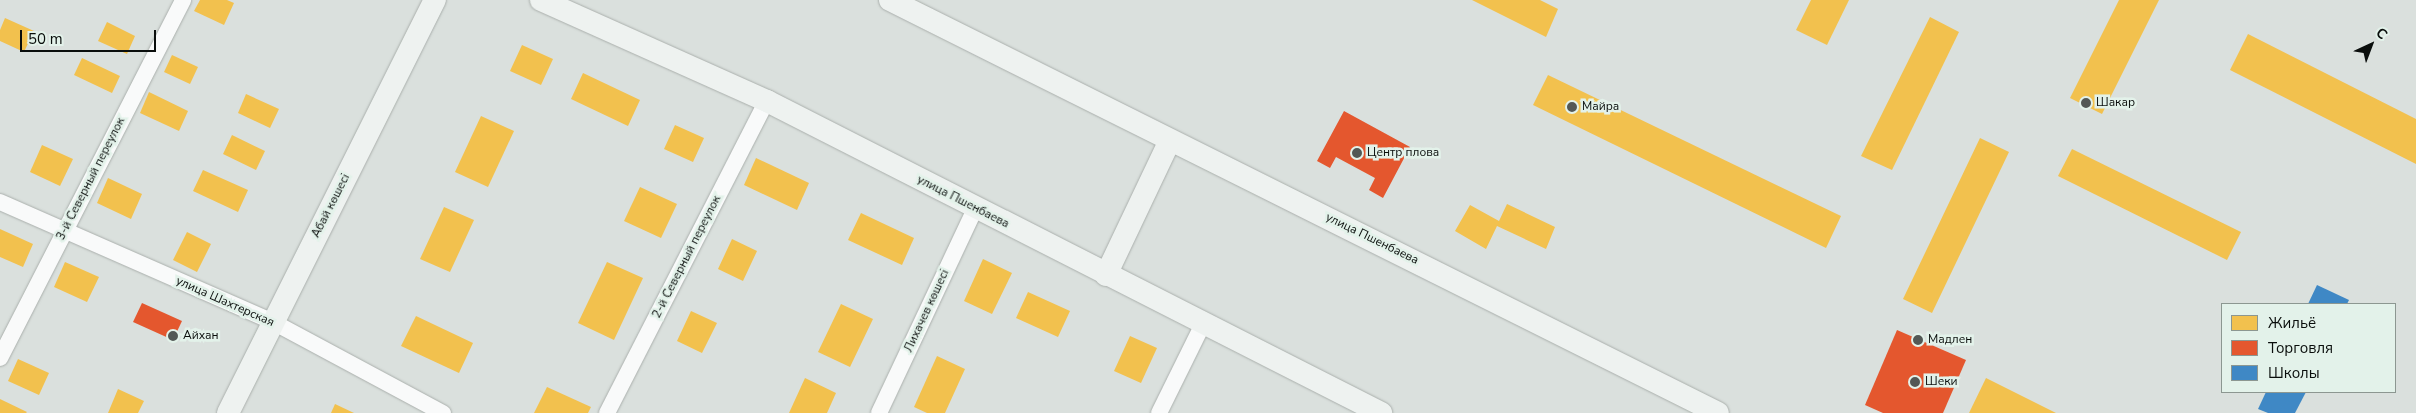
<!DOCTYPE html>
<html>
<head>
<meta charset="utf-8">
<style>
	body { margin:0 }
	#map { position:relative; width:2416px; height:413px; overflow:hidden; background:#dae0dd; font-family:"Nunito Sans",sans-serif }
	div>[style] { position:absolute }
	.homes>* { inset:0; background:#f2c14e }
	.shops>* { inset:0; background:#e4572e }
	.schools>* { inset:0; background:#3f88c5 }
	.roads { filter:drop-shadow(0 0 1px #aaafac) drop-shadow(0 0 1px #aaafac) }
	.minor>* { height:16px; margin:-8px; padding:0 8px; transform-origin:8px; border-radius:8px; background:#f9fafa }
	.secondary>* { height:22px; margin:-11px; padding:0 11px; transform-origin:11px; border-radius:11px; background:#eef2f0 }
	.dots>* { width:14px; height:14px; translate:-50% -50%; box-sizing:border-box; border:2px solid #e3f2ea; border-radius:50% }
	span { translate:-50% -50%; white-space:nowrap; text-align:center; line-height:1.15; -webkit-text-stroke:5px #e3f2ea; paint-order:stroke }
	.poi-label { font-size:12px; color:#0a0e0c }
	.left { translate:0 -50%; text-align:left }
	.street-label { font-size:12px; color:#0a0e0c }
	.legend { position:absolute; left:2221px; top:303px; width:175px; height:90px; box-sizing:border-box; background:#e3f2ea; border:1px solid #8c9791; margin:0; padding:6px 9px; list-style:none; font-size:15px; color:#0a0e0c }
	.legend li { display:flex; align-items:center; gap:10px; height:25px }
	.legend b { width:25px; border:1px solid #8c9791 }
	.north { position:absolute; left:2346px; top:20px; width:50px; height:50px; -webkit-text-stroke:4px #e3f2ea; paint-order:stroke; rotate:43deg; font-size:14px; font-weight:700; line-height:20px; text-align:center; color:#0a0e0c }
	.north::after { content:''; display:block; margin:auto; width:18px; height:22px; background:#0a0e0c; clip-path:polygon(50% 0,100% 100%,50% 72%,0 100%) }
	.scale { position:absolute; left:20px; top:30px; width:136px; height:22px; box-sizing:border-box; border:2px solid #0a0e0c; border-top:0; padding-left:6px; font-size:15px; line-height:18px; white-space:nowrap; color:#0a0e0c; -webkit-text-stroke:4px #e3f2ea; paint-order:stroke }
</style>
</head>
<body>
<div id="map">
	<div class="homes">
		<div style="clip-path:polygon(200px 0,227px 0,234px 3px,224px 25px,194px 11px)"></div>
		<div style="clip-path:polygon(1472px 0,1540px 0,1558px 9px,1546px 37px)"></div>
		<div style="clip-path:polygon(1811px 0,1849px 0,1827px 45px,1796px 30px)"></div>
		<div style="clip-path:polygon(2119px 0,2159px 0,2102px 114px,2070px 98px)"></div>
		<div style="clip-path:polygon(1930px 17px,1959px 32px,1892px 170px,1861px 156px)"></div>
		<div style="clip-path:polygon(5px 18px,34px 31px,24px 52px,0 41px,0 30px)"></div>
		<div style="clip-path:polygon(107px 22px,135px 36px,127px 54px,98px 41px)"></div>
		<div style="clip-path:polygon(2248px 34px,2416px 119px,2416px 164px,2230px 70px)"></div>
		<div style="clip-path:polygon(522px 45px,553px 59px,541px 85px,510px 71px)"></div>
		<div style="clip-path:polygon(172px 55px,198px 67px,190px 84px,164px 72px)"></div>
		<div style="clip-path:polygon(82px 58px,120px 76px,112px 93px,74px 75px)"></div>
		<div style="clip-path:polygon(583px 73px,640px 100px,628px 126px,571px 99px)"></div>
		<div style="clip-path:polygon(1548px 75px,1841px 216px,1826px 248px,1533px 105px)"></div>
		<div style="clip-path:polygon(149px 92px,188px 111px,179px 131px,140px 113px)"></div>
		<div style="clip-path:polygon(246px 94px,279px 109px,270px 128px,238px 113px)"></div>
		<div style="clip-path:polygon(481px 116px,514px 131px,488px 187px,455px 172px)"></div>
		<div style="clip-path:polygon(675px 125px,704px 138px,693px 162px,664px 149px)"></div>
		<div style="clip-path:polygon(232px 135px,265px 151px,256px 170px,223px 154px)"></div>
		<div style="clip-path:polygon(1980px 138px,2009px 152px,1932px 313px,1903px 299px)"></div>
		<div style="clip-path:polygon(42px 145px,73px 159px,60px 186px,30px 172px)"></div>
		<div style="clip-path:polygon(2072px 149px,2241px 232px,2227px 260px,2058px 176px)"></div>
		<div style="clip-path:polygon(756px 158px,809px 183px,797px 210px,744px 185px)"></div>
		<div style="clip-path:polygon(203px 170px,248px 190px,238px 212px,193px 191px)"></div>
		<div style="clip-path:polygon(108px 178px,142px 194px,131px 219px,97px 203px)"></div>
		<div style="clip-path:polygon(640px 187px,677px 204px,661px 238px,624px 221px)"></div>
		<div style="clip-path:polygon(1507px 204px,1555px 227px,1546px 249px,1497px 226px,1486px 249px,1455px 231px,1470px 205px,1499px 221px)"></div>
		<div style="clip-path:polygon(444px 207px,474px 220px,450px 272px,420px 259px)"></div>
		<div style="clip-path:polygon(861px 213px,914px 238px,902px 265px,848px 240px)"></div>
		<div style="clip-path:polygon(0 229px,33px 244px,23px 267px,0 257px)"></div>
		<div style="clip-path:polygon(187px 232px,211px 244px,197px 272px,173px 260px)"></div>
		<div style="clip-path:polygon(732px 239px,757px 251px,743px 281px,718px 269px)"></div>
		<div style="clip-path:polygon(983px 259px,1012px 273px,992px 314px,964px 301px)"></div>
		<div style="clip-path:polygon(65px 262px,99px 277px,87px 302px,54px 287px)"></div>
		<div style="clip-path:polygon(607px 262px,643px 278px,614px 340px,578px 323px)"></div>
		<div style="clip-path:polygon(1028px 292px,1070px 311px,1058px 337px,1016px 318px)"></div>
		<div style="clip-path:polygon(841px 304px,873px 319px,850px 367px,818px 352px)"></div>
		<div style="clip-path:polygon(691px 311px,717px 323px,702px 353px,677px 341px)"></div>
		<div style="clip-path:polygon(416px 316px,473px 343px,459px 373px,401px 346px)"></div>
		<div style="clip-path:polygon(1130px 336px,1157px 348px,1141px 383px,1114px 371px)"></div>
		<div style="clip-path:polygon(937px 356px,965px 369px,945px 413px,927px 413px,914px 407px)"></div>
		<div style="clip-path:polygon(18px 359px,49px 373px,39px 395px,8px 381px)"></div>
		<div style="clip-path:polygon(805px 378px,836px 393px,827px 413px,789px 413px)"></div>
		<div style="clip-path:polygon(1986px 378px,2056px 413px,1969px 413px)"></div>
		<div style="clip-path:polygon(547px 387px,591px 407px,588px 413px,534px 413px)"></div>
		<div style="clip-path:polygon(118px 389px,144px 401px,138px 413px,108px 413px)"></div>
		<div style="clip-path:polygon(0 399px,27px 412px,26px 413px,0 413px)"></div>
		<div style="clip-path:polygon(335px 404px,354px 413px,331px 413px)"></div>
	</div>
	<div class="shops">
		<div style="clip-path:polygon(1344px 111px,1410px 147px,1383px 198px,1369px 190px,1375px 178px,1336px 157px,1330px 168px,1317px 161px)"></div>
		<div style="clip-path:polygon(142px 303px,182px 321px,173px 340px,133px 322px)"></div>
		<div style="clip-path:polygon(1897px 330px,1966px 360px,1943px 413px,1883px 413px,1865px 405px)"></div>
	</div>
	<div class="schools">
		<div style="clip-path:polygon(2317px 285px,2349px 300px,2347px 304px,2308px 304px)"></div>
		<div style="clip-path:polygon(2266px 392px,2306px 392px,2295px 413px,2268px 413px,2258px 409px)"></div>
	</div>
	<div class="roads">
		<div class="minor">
			<div style="left:0;top:202px;width:298px;rotate:23.7deg"></div>
			<div style="left:273px;top:322px;width:193px;rotate:28.2deg"></div>
			<div style="left:0;top:358px;width:402px;rotate:-62.9deg"></div>
			<div style="left:607px;top:413px;width:351px;rotate:-62.9deg"></div>
			<div style="left:879px;top:413px;width:225px;rotate:-64.8deg"></div>
			<div style="left:1159px;top:413px;width:99px;rotate:-63.7deg"></div>
		</div>
		<div class="secondary">
			<div style="left:541px;top:0;width:248px;rotate:24.1deg"></div>
			<div style="left:767px;top:101px;width:689px;rotate:26.94deg"></div>
			<div style="left:890px;top:0;width:925px;rotate:26.51deg"></div>
			<div style="left:1106px;top:275px;width:149px;rotate:-64.6deg"></div>
			<div style="left:228px;top:413px;width:462px;rotate:-63.4deg"></div>
		</div>
	</div>
	<div class="dots">
		<div style="left:2086px;top:103px;background:#535855"></div>
		<div style="left:1572px;top:107px;background:#535855"></div>
		<div style="left:1357px;top:153px;background:#535855"></div>
		<div style="left:173px;top:336px;background:#535855"></div>
		<div style="left:1918px;top:340px;background:#535855"></div>
		<div style="left:1915px;top:382px;background:#535855"></div>
	</div>
	<div class="poi-label">
		<span class="left" style="left:2096px;top:103px">Шакар</span>
		<span class="left" style="left:1582px;top:107px">Майра</span>
		<span class="left" style="left:1367px;top:153px">Центр плова</span>
		<span class="left" style="left:183px;top:336px">Айхан</span>
		<span class="left" style="left:1928px;top:340px">Мадлен</span>
		<span class="left" style="left:1925px;top:382px">Шеки</span>
	</div>
	<div class="street-label">
		<span style="left:91px;top:179px;rotate:-63deg">3-й Северный переулок</span>
		<span style="left:963px;top:202px;rotate:27deg">улица Пшенбаева</span>
		<span style="left:331px;top:206px;rotate:-63deg">Абай көшесі</span>
		<span style="left:1372px;top:239px;rotate:26deg">улица Пшенбаева</span>
		<span style="left:687px;top:257px;rotate:-63deg">2-й Северный переулок</span>
		<span style="left:225px;top:302px;rotate:24deg">улица Шахтерская</span>
		<span style="left:927px;top:311px;rotate:-65deg">Лихачев көшесі</span>
	</div>
	<ul class="legend">
	<li><b style="height:14px;background:#f2c14e"></b>Жильё</li>
	<li><b style="height:14px;background:#e4572e"></b>Торговля</li>
	<li><b style="height:14px;background:#3f88c5"></b>Школы</li>
	</ul>
	<div class="north">С</div>
	<div class="scale">50 m</div>
</div>
</body>
</html>
